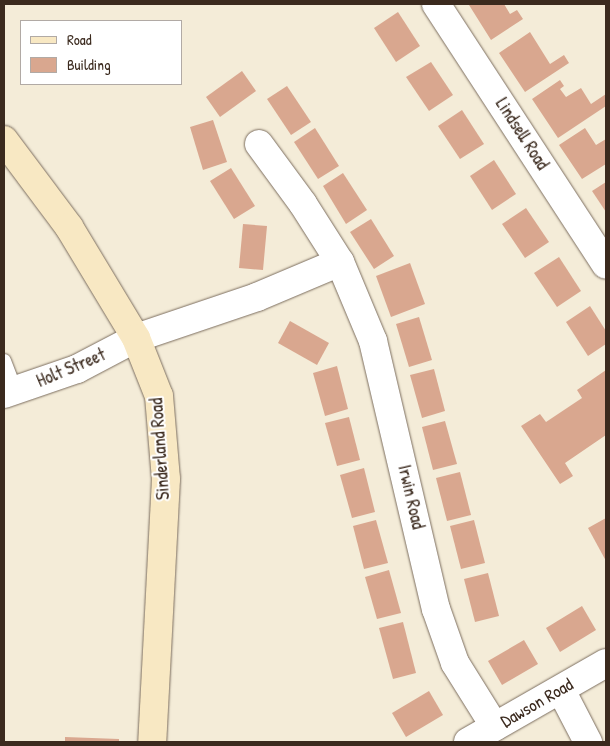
<!DOCTYPE html>
<html>
<head>
<meta charset="utf-8">
<style>
	body { margin:0 }
	#map { position:relative; width:610px; height:746px; overflow:hidden; background:#f4ecd8; font-family:"Patrick Hand",sans-serif }
	div>[style] { position:absolute }
	.building>* { inset:0; background:#d9a78f }
	.roads { filter:drop-shadow(0 0 1px #7c6e5f) drop-shadow(0 0 1px #7c6e5f) }
	.lane>* { height:14px; margin:-7px; padding:0 7px; transform-origin:7px; border-radius:7px; background:#fff }
	.street>* { height:28px; margin:-14px; padding:0 14px; transform-origin:14px; border-radius:14px; background:#fff }
	.secondary>* { height:28px; margin:-14px; padding:0 14px; transform-origin:14px; border-radius:14px; background:#f8e8c3 }
	span { translate:-50% -50%; white-space:nowrap; text-align:center; line-height:1.15; -webkit-text-stroke:4px #fff; paint-order:stroke }
	.street-label { font-size:18px; color:#3b2a1e }
	.frame { position:absolute; inset:0; border:5px solid #3b2a1e; pointer-events:none }
	.legend { position:absolute; left:20px; top:20px; width:162px; height:65px; box-sizing:border-box; background:#fff; border:1px solid #b1aaa5; margin:0; padding:6px 9px; list-style:none; font-size:15px; color:#3b2a1e }
	.legend li { display:flex; align-items:center; gap:10px; height:25px }
	.legend b { width:25px; border:1px solid #b1aaa5 }
</style>
</head>
<body>
<div id="map">
	<div class="building">
		<div style="clip-path:polygon(472px 4px,504px 4px,510px 14px,517px 10px,523px 19px,491px 40px,469px 5px)"></div>
		<div style="clip-path:polygon(398px 12px,420px 46px,396px 62px,374px 28px)"></div>
		<div style="clip-path:polygon(530px 32px,550px 64px,564px 55px,569px 63px,525px 92px,499px 53px)"></div>
		<div style="clip-path:polygon(431px 62px,453px 95px,429px 111px,406px 77px)"></div>
		<div style="clip-path:polygon(242px 71px,256px 91px,220px 117px,206px 97px)"></div>
		<div style="clip-path:polygon(560px 80px,564px 86px,560px 89px,566px 97px,581px 88px,591px 104px,606px 94px,606px 106px,558px 138px,532px 99px)"></div>
		<div style="clip-path:polygon(287px 86px,311px 122px,291px 135px,267px 99px)"></div>
		<div style="clip-path:polygon(462px 110px,484px 144px,460px 159px,438px 126px)"></div>
		<div style="clip-path:polygon(213px 120px,227px 162px,203px 170px,190px 127px)"></div>
		<div style="clip-path:polygon(315px 128px,339px 166px,318px 179px,294px 142px)"></div>
		<div style="clip-path:polygon(585px 128px,596px 145px,606px 139px,606px 164px,582px 179px,559px 145px)"></div>
		<div style="clip-path:polygon(494px 160px,516px 194px,492px 210px,470px 176px)"></div>
		<div style="clip-path:polygon(231px 168px,255px 206px,234px 219px,210px 181px)"></div>
		<div style="clip-path:polygon(343px 173px,367px 210px,346px 224px,323px 186px)"></div>
		<div style="clip-path:polygon(606px 182px,606px 212px,592px 191px)"></div>
		<div style="clip-path:polygon(526px 208px,549px 242px,525px 258px,502px 224px)"></div>
		<div style="clip-path:polygon(371px 219px,394px 256px,374px 269px,350px 232px)"></div>
		<div style="clip-path:polygon(243px 224px,267px 226px,263px 270px,239px 268px)"></div>
		<div style="clip-path:polygon(559px 257px,581px 291px,557px 307px,534px 273px)"></div>
		<div style="clip-path:polygon(410px 263px,425px 304px,391px 317px,376px 276px)"></div>
		<div style="clip-path:polygon(590px 306px,606px 331px,606px 344px,588px 356px,566px 322px)"></div>
		<div style="clip-path:polygon(419px 317px,432px 360px,409px 367px,396px 324px)"></div>
		<div style="clip-path:polygon(290px 321px,329px 343px,317px 365px,278px 343px)"></div>
		<div style="clip-path:polygon(337px 366px,348px 409px,325px 416px,313px 373px)"></div>
		<div style="clip-path:polygon(434px 369px,445px 411px,422px 418px,410px 375px)"></div>
		<div style="clip-path:polygon(606px 370px,606px 435px,565px 463px,573px 476px,560px 484px,521px 426px,540px 414px,546px 422px,582px 398px,577px 390px)"></div>
		<div style="clip-path:polygon(349px 417px,360px 460px,337px 466px,325px 423px)"></div>
		<div style="clip-path:polygon(445px 421px,457px 464px,433px 470px,422px 427px)"></div>
		<div style="clip-path:polygon(364px 468px,375px 512px,352px 518px,340px 475px)"></div>
		<div style="clip-path:polygon(460px 472px,471px 515px,447px 521px,436px 478px)"></div>
		<div style="clip-path:polygon(606px 518px,606px 561px,588px 528px)"></div>
		<div style="clip-path:polygon(376px 520px,388px 563px,364px 569px,353px 526px)"></div>
		<div style="clip-path:polygon(474px 520px,485px 563px,461px 569px,450px 526px)"></div>
		<div style="clip-path:polygon(389px 570px,401px 613px,377px 619px,365px 577px)"></div>
		<div style="clip-path:polygon(488px 573px,499px 616px,475px 622px,464px 579px)"></div>
		<div style="clip-path:polygon(582px 606px,596px 630px,560px 652px,546px 628px)"></div>
		<div style="clip-path:polygon(403px 622px,416px 673px,393px 679px,379px 628px)"></div>
		<div style="clip-path:polygon(524px 640px,538px 664px,502px 685px,488px 661px)"></div>
		<div style="clip-path:polygon(429px 691px,443px 715px,406px 737px,392px 713px)"></div>
		<div style="clip-path:polygon(65px 737px,119px 739px,119px 742px,65px 742px)"></div>
	</div>
	<div class="roads">
		<div class="lane">
			<div style="left:4px;top:361px;width:30px;rotate:69deg"></div>
		</div>
		<div class="street">
			<div style="left:436px;top:4px;width:311px;rotate:56.9deg"></div>
			<div style="left:259px;top:144px;width:74px;rotate:53.7deg"></div>
			<div style="left:303px;top:204px;width:69px;rotate:57.5deg"></div>
			<div style="left:340px;top:262px;width:86px;rotate:67.3deg"></div>
			<div style="left:373px;top:341px;width:275px;rotate:76.8deg"></div>
			<div style="left:436px;top:609px;width:57px;rotate:70.6deg"></div>
			<div style="left:455px;top:663px;width:75px;rotate:58deg"></div>
			<div style="left:4px;top:394px;width:77px;rotate:-18.9deg"></div>
			<div style="left:77px;top:369px;width:67px;rotate:-27.7deg"></div>
			<div style="left:136px;top:338px;width:128px;rotate:-18.7deg"></div>
			<div style="left:257px;top:297px;width:90px;rotate:-22.9deg"></div>
			<div style="left:561px;top:690px;width:59px;rotate:62.6deg"></div>
			<div style="left:468px;top:742px;width:159px;rotate:-29.8deg"></div>
		</div>
		<div class="secondary">
			<div style="left:4px;top:140px;width:109px;rotate:53.2deg"></div>
			<div style="left:69px;top:227px;width:130px;rotate:58.9deg"></div>
			<div style="left:136px;top:338px;width:62px;rotate:68.4deg"></div>
			<div style="left:159px;top:396px;width:83px;rotate:85.2deg"></div>
			<div style="left:166px;top:479px;width:263px;rotate:93deg"></div>
		</div>
	</div>
	<div class="street-label">
		<span style="left:522px;top:134px;rotate:57deg">Lindsell Road</span>
		<span style="left:71px;top:368px;rotate:-23deg">Holt Street</span>
		<span style="left:160px;top:449px;rotate:-94deg">Sinderland Road</span>
		<span style="left:411px;top:497px;rotate:77deg">Irwin Road</span>
		<span style="left:537px;top:703px;rotate:-30deg">Dawson Road</span>
	</div>
	<div class="frame"></div>
	<ul class="legend">
	<li><b style="height:6px;background:#f8e8c3"></b>Road</li>
	<li><b style="height:14px;background:#d9a78f"></b>Building</li>
	</ul>
</div>
</body>
</html>
